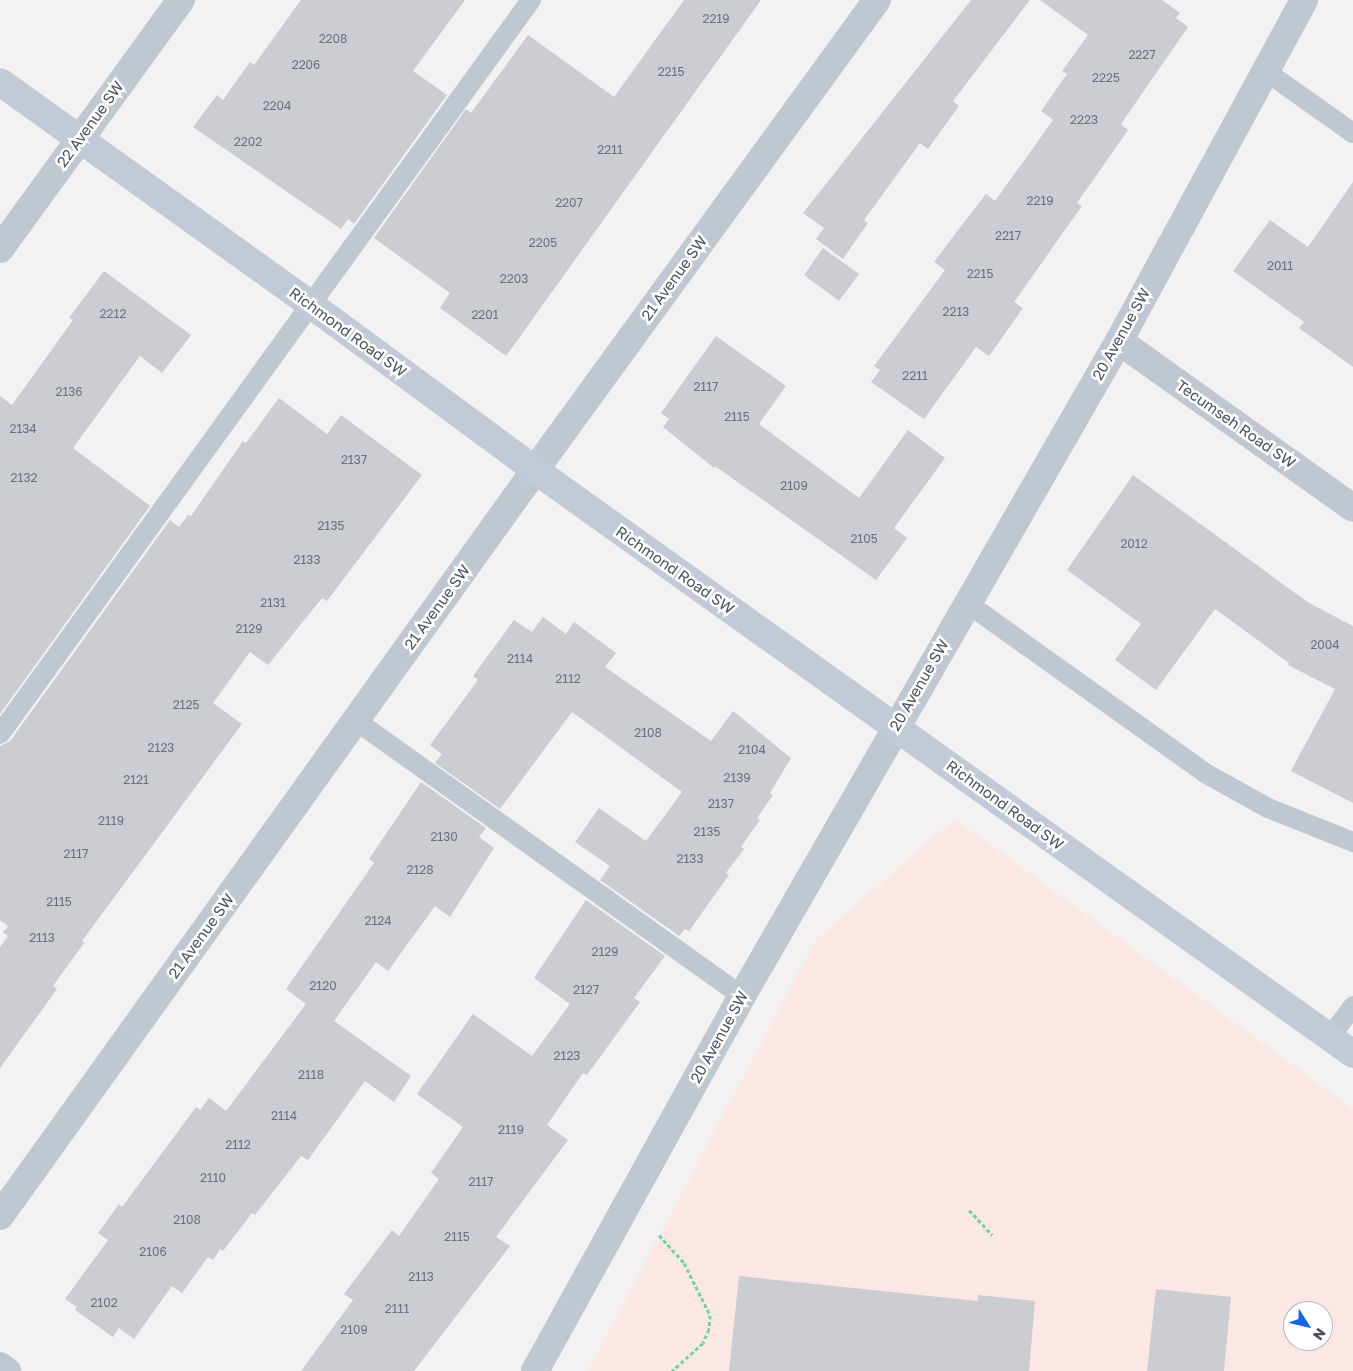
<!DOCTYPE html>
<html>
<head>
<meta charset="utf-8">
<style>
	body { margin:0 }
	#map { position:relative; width:1353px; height:1371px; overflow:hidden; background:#f3f1f1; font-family:"Golos Text",sans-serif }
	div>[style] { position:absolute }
	.medical>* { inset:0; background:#fbe7e3 }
	.building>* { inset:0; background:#cbcdd3 }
	.path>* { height:3px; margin-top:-1.5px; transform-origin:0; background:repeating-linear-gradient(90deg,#78ceaa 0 4px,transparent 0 6.5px) }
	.lane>* { height:20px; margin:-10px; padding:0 10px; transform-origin:10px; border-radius:10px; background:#bfc7d0 }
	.street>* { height:28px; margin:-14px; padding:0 14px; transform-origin:14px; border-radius:14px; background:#bfc7d0 }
	.secondary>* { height:28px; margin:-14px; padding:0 14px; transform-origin:14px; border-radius:14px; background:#c2cad7 }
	span { translate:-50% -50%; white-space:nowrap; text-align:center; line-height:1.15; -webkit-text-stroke:5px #fff; paint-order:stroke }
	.number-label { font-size:12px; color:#69717c }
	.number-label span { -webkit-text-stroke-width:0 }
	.street-label { font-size:15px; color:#48525f }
	.north { position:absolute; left:1283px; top:1301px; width:50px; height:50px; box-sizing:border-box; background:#fff; border:1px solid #b6babf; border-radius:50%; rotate:126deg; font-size:14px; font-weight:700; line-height:20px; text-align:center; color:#48525f }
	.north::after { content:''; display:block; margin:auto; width:18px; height:22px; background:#1963e5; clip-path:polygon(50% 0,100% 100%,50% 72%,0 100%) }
</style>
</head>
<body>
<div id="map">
	<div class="medical">
		<div style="clip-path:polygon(evenodd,955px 819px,1353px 1109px,1353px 1371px,588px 1371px,816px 940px,955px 819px,1293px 1311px,1323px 1311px,1323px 1341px,1293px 1341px,1293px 1311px)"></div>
	</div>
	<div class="building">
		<div style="clip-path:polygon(301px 0,465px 0,413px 71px,447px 95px,354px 224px,348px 219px,341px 229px,193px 127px,217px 95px,223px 100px,250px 62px,254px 65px)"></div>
		<div style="clip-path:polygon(684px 0,761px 0,506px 356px,440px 308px,450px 293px,374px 238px,466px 109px,471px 113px,528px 35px,614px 97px)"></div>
		<div style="clip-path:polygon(971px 0,1030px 0,953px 101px,959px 106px,928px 149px,920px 143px,864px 220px,868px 223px,843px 259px,816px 239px,824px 228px,803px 213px)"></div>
		<div style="clip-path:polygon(1040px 0,1162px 0,1180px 13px,1176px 18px,1188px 27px,1121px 124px,1128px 130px,1077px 203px,1082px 206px,1014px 302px,1023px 308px,989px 356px,976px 347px,924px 419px,871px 382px,880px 370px,874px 366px,945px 270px,934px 262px,955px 234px,986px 194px,995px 201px,1053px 120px,1041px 111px,1067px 74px,1062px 71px,1088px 35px)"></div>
		<div style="clip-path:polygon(1353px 182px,1353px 367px,1299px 328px,1304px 322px,1233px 271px,1270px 220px,1308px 247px)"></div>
		<div style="clip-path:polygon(823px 248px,859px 274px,839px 301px,804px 275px)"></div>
		<div style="clip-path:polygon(104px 271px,191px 335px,162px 373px,140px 356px,73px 448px,150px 506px,0 714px,0 396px,12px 405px,73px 320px,69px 318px)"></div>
		<div style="clip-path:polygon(716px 336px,786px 386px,759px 424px,859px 498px,908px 430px,945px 458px,894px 528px,907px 538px,876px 580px,715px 466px,714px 468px,663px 427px,669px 419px,661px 413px)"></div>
		<div style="clip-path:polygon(279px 398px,327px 434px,341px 415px,422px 475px,327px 601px,322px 598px,268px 665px,250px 652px,213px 703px,242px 724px,82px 941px,84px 943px,53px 986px,57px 989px,0 1068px,0 947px,8px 936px,3px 932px,8px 926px,0 920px,0 746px,10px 741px,170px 520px,179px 527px,188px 515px,191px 516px,243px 441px,246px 443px)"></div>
		<div style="clip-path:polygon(1133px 475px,1309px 603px,1353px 626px,1353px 803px,1291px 771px,1335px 689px,1288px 665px,1289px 663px,1215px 609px,1156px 690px,1115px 660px,1141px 624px,1067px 570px)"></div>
		<div style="clip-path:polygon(543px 617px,566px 634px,574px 622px,616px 653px,605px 667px,711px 741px,733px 711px,791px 758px,770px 793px,773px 795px,757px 818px,760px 820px,741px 847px,744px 849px,726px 873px,729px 875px,689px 931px,685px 929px,679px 936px,600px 880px,610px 866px,575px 842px,599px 808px,646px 841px,682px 792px,572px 712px,500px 809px,435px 763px,442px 754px,430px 745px,478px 680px,473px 676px,514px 620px,532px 632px)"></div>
		<div style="clip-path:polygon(421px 782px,486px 828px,479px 837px,494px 848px,450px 917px,435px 906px,388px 971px,376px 962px,334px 1021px,411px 1076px,394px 1102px,365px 1081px,308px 1160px,301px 1156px,255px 1215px,252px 1213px,223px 1251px,220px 1249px,213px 1260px,208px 1257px,182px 1293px,172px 1286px,134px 1339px,119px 1328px,113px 1337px,75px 1310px,77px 1307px,65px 1299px,108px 1240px,98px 1233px,119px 1204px,122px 1207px,196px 1107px,200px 1110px,209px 1098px,226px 1111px,306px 1004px,286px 989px,374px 863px,369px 859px)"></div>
		<div style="clip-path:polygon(586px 900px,665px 956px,634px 998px,640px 1002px,587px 1075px,583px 1073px,547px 1125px,568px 1140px,496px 1237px,510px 1246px,414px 1371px,301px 1371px,353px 1300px,344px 1294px,392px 1230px,399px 1236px,439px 1179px,431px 1173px,463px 1127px,417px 1094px,473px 1014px,532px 1056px,570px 1004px,534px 978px)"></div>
		<div style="clip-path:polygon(739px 1276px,978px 1301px,978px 1295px,1035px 1301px,1029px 1371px,729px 1371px)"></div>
		<div style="clip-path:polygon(1156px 1289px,1231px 1297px,1224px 1371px,1147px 1371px)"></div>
	</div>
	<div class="path">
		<div style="left:969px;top:1210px;width:34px;rotate:47deg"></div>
		<div style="left:659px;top:1235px;width:38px;rotate:48deg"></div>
		<div style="left:684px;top:1263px;width:58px;rotate:63.4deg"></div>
		<div style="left:710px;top:1315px;width:14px;rotate:94deg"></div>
		<div style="left:709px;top:1329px;width:15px;rotate:113deg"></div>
		<div style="left:703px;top:1343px;width:42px;rotate:137.9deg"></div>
	</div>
	<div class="lane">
		<div style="left:1264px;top:70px;width:109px;rotate:35.3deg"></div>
		<div style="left:967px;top:603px;width:292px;rotate:35.5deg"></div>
		<div style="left:1205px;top:773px;width:72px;rotate:29.1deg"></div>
		<div style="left:1268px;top:808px;width:92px;rotate:21.8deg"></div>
		<div style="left:355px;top:720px;width:475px;rotate:35.5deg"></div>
		<div style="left:0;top:734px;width:906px;rotate:-54.12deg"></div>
		<div style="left:1330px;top:1037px;width:39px;rotate:-53deg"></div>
	</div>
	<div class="street">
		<div style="left:0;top:249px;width:308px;rotate:-54deg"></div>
		<div style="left:1119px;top:341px;width:287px;rotate:35.5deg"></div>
		<div style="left:0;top:1216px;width:918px;rotate:-54.35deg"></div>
		<div style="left:535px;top:470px;width:581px;rotate:-53.96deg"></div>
		<div style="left:0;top:1366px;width:9px;rotate:36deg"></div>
		<div style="left:535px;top:1371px;width:428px;rotate:-61.1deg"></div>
		<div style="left:742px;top:996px;width:756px;rotate:-60.08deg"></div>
		<div style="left:1119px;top:341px;width:388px;rotate:-61.5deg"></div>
	</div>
	<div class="secondary">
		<div style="left:0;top:82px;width:381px;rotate:35.6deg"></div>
		<div style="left:310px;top:304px;width:280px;rotate:36.4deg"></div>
		<div style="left:535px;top:470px;width:1005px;rotate:35.52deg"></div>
	</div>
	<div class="number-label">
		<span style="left:716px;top:19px">2219</span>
		<span style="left:333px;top:39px">2208</span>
		<span style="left:1142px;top:55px">2227</span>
		<span style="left:306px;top:65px">2206</span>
		<span style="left:671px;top:72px">2215</span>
		<span style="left:1106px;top:78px">2225</span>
		<span style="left:277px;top:106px">2204</span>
		<span style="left:1084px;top:120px">2223</span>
		<span style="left:248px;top:142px">2202</span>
		<span style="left:610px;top:150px">2211</span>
		<span style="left:1040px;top:201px">2219</span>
		<span style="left:569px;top:203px">2207</span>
		<span style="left:1008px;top:236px">2217</span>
		<span style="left:543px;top:243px">2205</span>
		<span style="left:1280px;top:266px">2011</span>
		<span style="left:980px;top:274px">2215</span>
		<span style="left:514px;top:279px">2203</span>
		<span style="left:956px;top:312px">2213</span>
		<span style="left:113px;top:314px">2212</span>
		<span style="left:485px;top:315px">2201</span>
		<span style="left:915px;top:376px">2211</span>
		<span style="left:706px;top:387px">2117</span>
		<span style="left:69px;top:392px">2136</span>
		<span style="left:737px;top:417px">2115</span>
		<span style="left:23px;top:429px">2134</span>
		<span style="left:354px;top:460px">2137</span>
		<span style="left:24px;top:478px">2132</span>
		<span style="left:794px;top:486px">2109</span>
		<span style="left:331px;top:526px">2135</span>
		<span style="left:864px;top:539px">2105</span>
		<span style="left:1134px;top:544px">2012</span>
		<span style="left:307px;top:560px">2133</span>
		<span style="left:273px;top:603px">2131</span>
		<span style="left:249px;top:629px">2129</span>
		<span style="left:1325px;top:645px">2004</span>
		<span style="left:520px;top:659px">2114</span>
		<span style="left:568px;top:679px">2112</span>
		<span style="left:186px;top:705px">2125</span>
		<span style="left:648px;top:733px">2108</span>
		<span style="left:161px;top:748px">2123</span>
		<span style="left:752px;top:750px">2104</span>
		<span style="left:737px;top:778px">2139</span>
		<span style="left:136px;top:780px">2121</span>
		<span style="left:721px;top:804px">2137</span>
		<span style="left:111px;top:821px">2119</span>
		<span style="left:707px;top:832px">2135</span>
		<span style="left:444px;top:837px">2130</span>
		<span style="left:76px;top:854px">2117</span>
		<span style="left:690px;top:859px">2133</span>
		<span style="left:420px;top:870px">2128</span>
		<span style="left:59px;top:902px">2115</span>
		<span style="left:378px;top:921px">2124</span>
		<span style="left:42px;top:938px">2113</span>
		<span style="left:605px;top:952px">2129</span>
		<span style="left:323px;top:986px">2120</span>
		<span style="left:586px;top:990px">2127</span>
		<span style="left:567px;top:1056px">2123</span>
		<span style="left:311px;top:1075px">2118</span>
		<span style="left:284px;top:1116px">2114</span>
		<span style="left:511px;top:1130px">2119</span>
		<span style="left:238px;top:1145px">2112</span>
		<span style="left:213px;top:1178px">2110</span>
		<span style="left:481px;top:1182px">2117</span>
		<span style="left:187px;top:1220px">2108</span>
		<span style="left:457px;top:1237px">2115</span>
		<span style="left:153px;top:1252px">2106</span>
		<span style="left:421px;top:1277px">2113</span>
		<span style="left:104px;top:1303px">2102</span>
		<span style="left:397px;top:1309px">2111</span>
		<span style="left:354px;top:1330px">2109</span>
	</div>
	<div class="street-label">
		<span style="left:90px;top:124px;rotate:-54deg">22 Avenue SW</span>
		<span style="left:674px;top:278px;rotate:-54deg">21 Avenue SW</span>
		<span style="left:348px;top:332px;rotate:36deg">Richmond Road SW</span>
		<span style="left:1121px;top:334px;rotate:-61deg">20 Avenue SW</span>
		<span style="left:1236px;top:424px;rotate:35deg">Tecumseh Road SW</span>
		<span style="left:675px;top:570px;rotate:35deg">Richmond Road SW</span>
		<span style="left:437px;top:607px;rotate:-54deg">21 Avenue SW</span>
		<span style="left:919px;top:685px;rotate:-60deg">20 Avenue SW</span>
		<span style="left:1005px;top:805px;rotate:36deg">Richmond Road SW</span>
		<span style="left:201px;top:936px;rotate:-54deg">21 Avenue SW</span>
		<span style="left:719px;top:1037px;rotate:-61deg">20 Avenue SW</span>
	</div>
	<div class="north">N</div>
</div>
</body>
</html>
